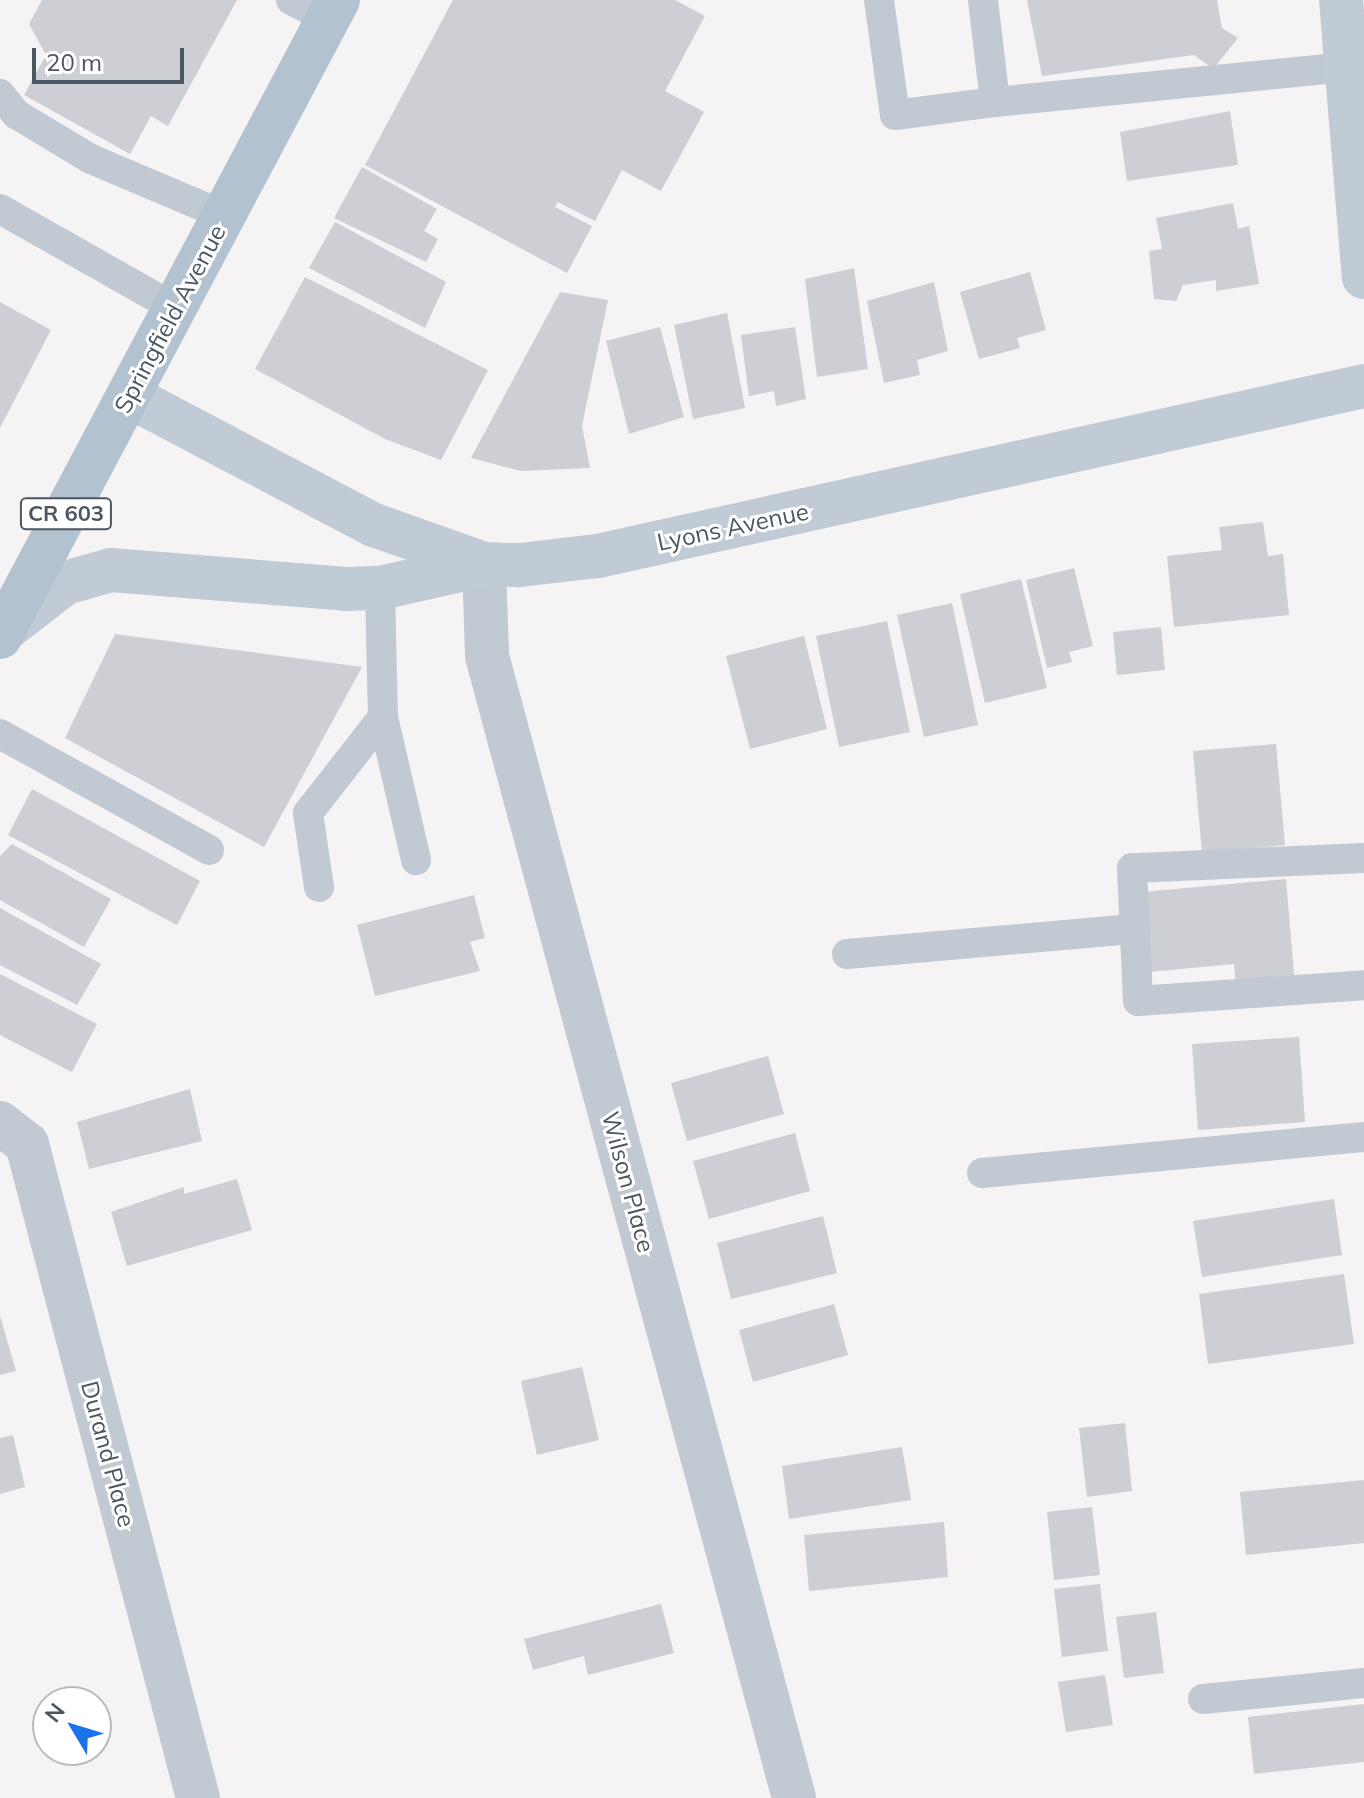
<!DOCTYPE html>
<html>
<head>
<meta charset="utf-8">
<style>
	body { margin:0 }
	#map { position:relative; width:1364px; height:1798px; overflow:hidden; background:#f5f3f3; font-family:Mulish,sans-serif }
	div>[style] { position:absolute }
	.building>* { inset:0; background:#cdcfd5 }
	.lane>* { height:30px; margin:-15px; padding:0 15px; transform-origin:15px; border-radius:15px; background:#c1cad2 }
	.street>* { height:44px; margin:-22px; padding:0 22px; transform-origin:22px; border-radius:22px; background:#c1cad2 }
	.secondary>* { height:44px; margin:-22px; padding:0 22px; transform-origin:22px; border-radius:22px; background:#c1cbd6 }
	.primary>* { height:44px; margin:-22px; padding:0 22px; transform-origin:22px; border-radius:22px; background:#b3c2d1 }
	span { translate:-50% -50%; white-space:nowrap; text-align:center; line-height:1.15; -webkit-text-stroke:6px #fff; paint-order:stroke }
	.shield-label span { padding:2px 6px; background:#fff; border:2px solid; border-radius:6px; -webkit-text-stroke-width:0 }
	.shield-label { font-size:22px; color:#4a5661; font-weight:700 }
	.street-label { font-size:24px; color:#4a5661 }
	.north { position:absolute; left:32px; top:1686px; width:80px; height:80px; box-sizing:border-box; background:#fff; border:2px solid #b7bbc0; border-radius:50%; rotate:308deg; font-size:22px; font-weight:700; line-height:32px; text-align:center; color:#4a5661 }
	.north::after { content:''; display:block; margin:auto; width:28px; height:36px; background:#1a73e8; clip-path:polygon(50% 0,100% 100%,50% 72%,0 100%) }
	.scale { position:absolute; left:32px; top:48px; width:152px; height:36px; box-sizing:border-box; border:4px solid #4a5661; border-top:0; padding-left:10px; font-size:24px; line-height:28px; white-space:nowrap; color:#4a5661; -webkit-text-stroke:6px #fff; paint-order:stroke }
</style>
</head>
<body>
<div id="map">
	<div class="building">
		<div style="clip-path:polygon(42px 0,237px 0,168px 126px,151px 116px,130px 154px,24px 95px,46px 55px,29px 24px)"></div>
		<div style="clip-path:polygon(453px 0,675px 0,705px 16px,665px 91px,704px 112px,661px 191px,622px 170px,595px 221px,558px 202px,555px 207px,592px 226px,567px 273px,365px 165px)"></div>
		<div style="clip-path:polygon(1027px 0,1217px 0,1222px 28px,1238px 38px,1213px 69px,1194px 55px,1042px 76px)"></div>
		<div style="clip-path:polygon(1230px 111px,1238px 165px,1127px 181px,1120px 132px)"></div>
		<div style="clip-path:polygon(362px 167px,437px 209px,424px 231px,438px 239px,426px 262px,334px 218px)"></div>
		<div style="clip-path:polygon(1233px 203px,1238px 229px,1249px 226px,1259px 284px,1216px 291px,1216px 280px,1183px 285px,1176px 301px,1154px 299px,1149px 251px,1162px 249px,1156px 218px)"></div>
		<div style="clip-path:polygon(335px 222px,446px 282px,425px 328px,309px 268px)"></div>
		<div style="clip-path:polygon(854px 268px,868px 369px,817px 377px,805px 279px)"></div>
		<div style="clip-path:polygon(1030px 272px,1046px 330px,1017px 338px,1020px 348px,979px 359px,960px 292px)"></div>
		<div style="clip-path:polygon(305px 277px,488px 370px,441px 460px,385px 439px,255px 369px)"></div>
		<div style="clip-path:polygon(934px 282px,948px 351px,917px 360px,920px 375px,884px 383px,867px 301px)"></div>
		<div style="clip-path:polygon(560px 292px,608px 300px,582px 426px,590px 468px,521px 471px,471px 458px)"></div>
		<div style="clip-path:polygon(0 302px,51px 330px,0 428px)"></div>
		<div style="clip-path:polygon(727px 313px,745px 408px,693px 419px,674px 325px)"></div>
		<div style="clip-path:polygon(660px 327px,684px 417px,629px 434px,606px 341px)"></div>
		<div style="clip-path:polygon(795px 327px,806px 399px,776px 406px,774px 391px,749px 396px,741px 335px)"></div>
		<div style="clip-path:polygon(1263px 522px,1268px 556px,1283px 554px,1289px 615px,1174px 627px,1167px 556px,1222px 550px,1219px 527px)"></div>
		<div style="clip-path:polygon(1074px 568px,1093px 646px,1069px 652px,1072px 662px,1047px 668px,1026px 580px)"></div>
		<div style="clip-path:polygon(1021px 579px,1047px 688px,985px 703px,960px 594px)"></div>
		<div style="clip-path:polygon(952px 603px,978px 725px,924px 737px,897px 615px)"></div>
		<div style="clip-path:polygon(887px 621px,910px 732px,839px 747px,816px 636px)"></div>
		<div style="clip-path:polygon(1161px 627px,1165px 670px,1117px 675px,1113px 632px)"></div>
		<div style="clip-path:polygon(115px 634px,362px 667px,264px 847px,65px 738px)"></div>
		<div style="clip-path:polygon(804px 636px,827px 729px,750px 749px,726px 656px)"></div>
		<div style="clip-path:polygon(1276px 744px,1285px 845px,1202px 853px,1193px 751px)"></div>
		<div style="clip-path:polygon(32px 789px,200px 881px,177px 925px,8px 835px)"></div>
		<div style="clip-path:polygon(12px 844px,111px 899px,84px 947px,0 900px,0 856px)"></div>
		<div style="clip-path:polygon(1286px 879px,1295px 985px,1236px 990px,1234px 964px,1149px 972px,1142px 892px)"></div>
		<div style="clip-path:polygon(474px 895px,485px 938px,470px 942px,480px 971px,375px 996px,357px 925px)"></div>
		<div style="clip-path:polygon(0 908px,101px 964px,77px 1005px,0 965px)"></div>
		<div style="clip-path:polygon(0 974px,97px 1024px,72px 1072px,0 1035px)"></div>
		<div style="clip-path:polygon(1299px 1037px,1305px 1122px,1198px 1130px,1192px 1044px)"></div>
		<div style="clip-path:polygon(768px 1056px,784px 1114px,687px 1141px,671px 1083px)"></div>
		<div style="clip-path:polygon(190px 1089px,202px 1141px,89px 1169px,77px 1122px)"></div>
		<div style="clip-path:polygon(795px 1133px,810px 1191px,709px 1219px,693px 1161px)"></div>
		<div style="clip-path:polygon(237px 1179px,252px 1230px,127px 1266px,111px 1212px,184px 1187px,184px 1194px)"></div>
		<div style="clip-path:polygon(1334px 1199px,1342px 1255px,1202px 1277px,1193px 1221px)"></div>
		<div style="clip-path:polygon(823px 1216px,837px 1273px,731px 1299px,717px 1243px)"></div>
		<div style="clip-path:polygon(1344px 1274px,1354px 1344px,1208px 1364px,1199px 1294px)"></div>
		<div style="clip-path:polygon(834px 1304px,848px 1355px,753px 1382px,739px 1330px)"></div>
		<div style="clip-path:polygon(0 1316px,16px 1371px,0 1375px)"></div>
		<div style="clip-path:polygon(582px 1367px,599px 1440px,537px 1455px,521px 1381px)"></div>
		<div style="clip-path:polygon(1125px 1423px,1132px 1491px,1087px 1497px,1079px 1428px)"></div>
		<div style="clip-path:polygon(13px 1435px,25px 1487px,0 1494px,0 1438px)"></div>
		<div style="clip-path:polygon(902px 1447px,911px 1500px,789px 1519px,782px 1466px)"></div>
		<div style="clip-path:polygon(1364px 1480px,1364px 1543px,1246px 1555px,1240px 1492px)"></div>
		<div style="clip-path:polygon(1092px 1507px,1100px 1575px,1054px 1580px,1047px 1512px)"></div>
		<div style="clip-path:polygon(944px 1522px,948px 1577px,809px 1591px,804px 1535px)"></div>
		<div style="clip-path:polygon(1100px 1584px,1108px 1651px,1062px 1657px,1054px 1589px)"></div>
		<div style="clip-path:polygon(661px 1604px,674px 1653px,588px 1675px,584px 1656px,533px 1670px,524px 1639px)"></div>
		<div style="clip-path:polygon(1156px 1612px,1164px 1673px,1124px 1678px,1116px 1617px)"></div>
		<div style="clip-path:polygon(1105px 1675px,1113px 1725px,1066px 1732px,1058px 1682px)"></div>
		<div style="clip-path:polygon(1364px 1704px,1364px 1762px,1254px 1774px,1248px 1717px)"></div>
	</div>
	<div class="lane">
		<div style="left:291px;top:0;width:42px;rotate:27.2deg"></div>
		<div style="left:879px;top:0;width:116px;rotate:82.1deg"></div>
		<div style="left:895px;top:115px;width:101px;rotate:-7.4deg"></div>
		<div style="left:983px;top:0;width:103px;rotate:83.3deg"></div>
		<div style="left:995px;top:102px;width:354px;rotate:-5.7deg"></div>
		<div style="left:0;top:94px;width:26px;rotate:51deg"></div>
		<div style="left:16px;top:114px;width:87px;rotate:31deg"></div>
		<div style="left:91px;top:159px;width:146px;rotate:23deg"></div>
		<div style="left:0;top:209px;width:201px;rotate:29.5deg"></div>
		<div style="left:380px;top:588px;width:129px;rotate:88.7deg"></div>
		<div style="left:383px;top:717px;width:147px;rotate:77deg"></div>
		<div style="left:0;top:734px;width:239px;rotate:29deg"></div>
		<div style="left:1364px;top:858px;width:232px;rotate:177.5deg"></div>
		<div style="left:1132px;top:868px;width:133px;rotate:87.4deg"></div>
		<div style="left:1138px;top:1001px;width:227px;rotate:-4deg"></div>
		<div style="left:319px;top:887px;width:75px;rotate:-98.5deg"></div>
		<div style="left:308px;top:813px;width:122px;rotate:-52deg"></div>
		<div style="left:847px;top:954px;width:289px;rotate:-5deg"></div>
		<div style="left:982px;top:1173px;width:384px;rotate:-5.4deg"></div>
		<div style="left:1203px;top:1699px;width:162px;rotate:-5.7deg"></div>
	</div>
	<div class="street">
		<div style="left:484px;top:564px;width:92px;rotate:88.1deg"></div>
		<div style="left:487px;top:656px;width:1183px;rotate:74.95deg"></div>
		<div style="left:0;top:1123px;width:34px;rotate:38deg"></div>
		<div style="left:27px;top:1144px;width:676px;rotate:75.35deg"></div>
	</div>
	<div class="secondary">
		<div style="left:1341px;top:0;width:278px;rotate:85.3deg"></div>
		<div style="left:129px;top:396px;width:277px;rotate:27.8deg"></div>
		<div style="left:374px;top:525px;width:117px;rotate:19.5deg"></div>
		<div style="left:484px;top:564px;width:36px;rotate:2deg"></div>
		<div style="left:520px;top:565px;width:79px;rotate:-6.6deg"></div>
		<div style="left:598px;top:556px;width:785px;rotate:-12.51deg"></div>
		<div style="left:3px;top:631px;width:78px;rotate:-37.7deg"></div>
		<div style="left:65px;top:583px;width:48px;rotate:-15.8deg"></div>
		<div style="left:111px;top:570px;width:236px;rotate:4.6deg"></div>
		<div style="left:346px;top:589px;width:34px;rotate:-2deg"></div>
		<div style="left:380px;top:588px;width:105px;rotate:-12.7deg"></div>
	</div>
	<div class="primary">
		<div style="left:0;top:637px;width:721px;rotate:-62.05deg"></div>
	</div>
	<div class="shield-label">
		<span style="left:66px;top:514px">CR 603</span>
	</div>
	<div class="street-label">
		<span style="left:170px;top:319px;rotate:-62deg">Springfield Avenue</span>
		<span style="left:733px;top:527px;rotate:-12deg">Lyons Avenue</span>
		<span style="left:628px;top:1182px;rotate:75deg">Wilson Place</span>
		<span style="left:108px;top:1454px;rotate:75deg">Durand Place</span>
	</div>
	<div class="north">N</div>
	<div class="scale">20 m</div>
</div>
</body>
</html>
